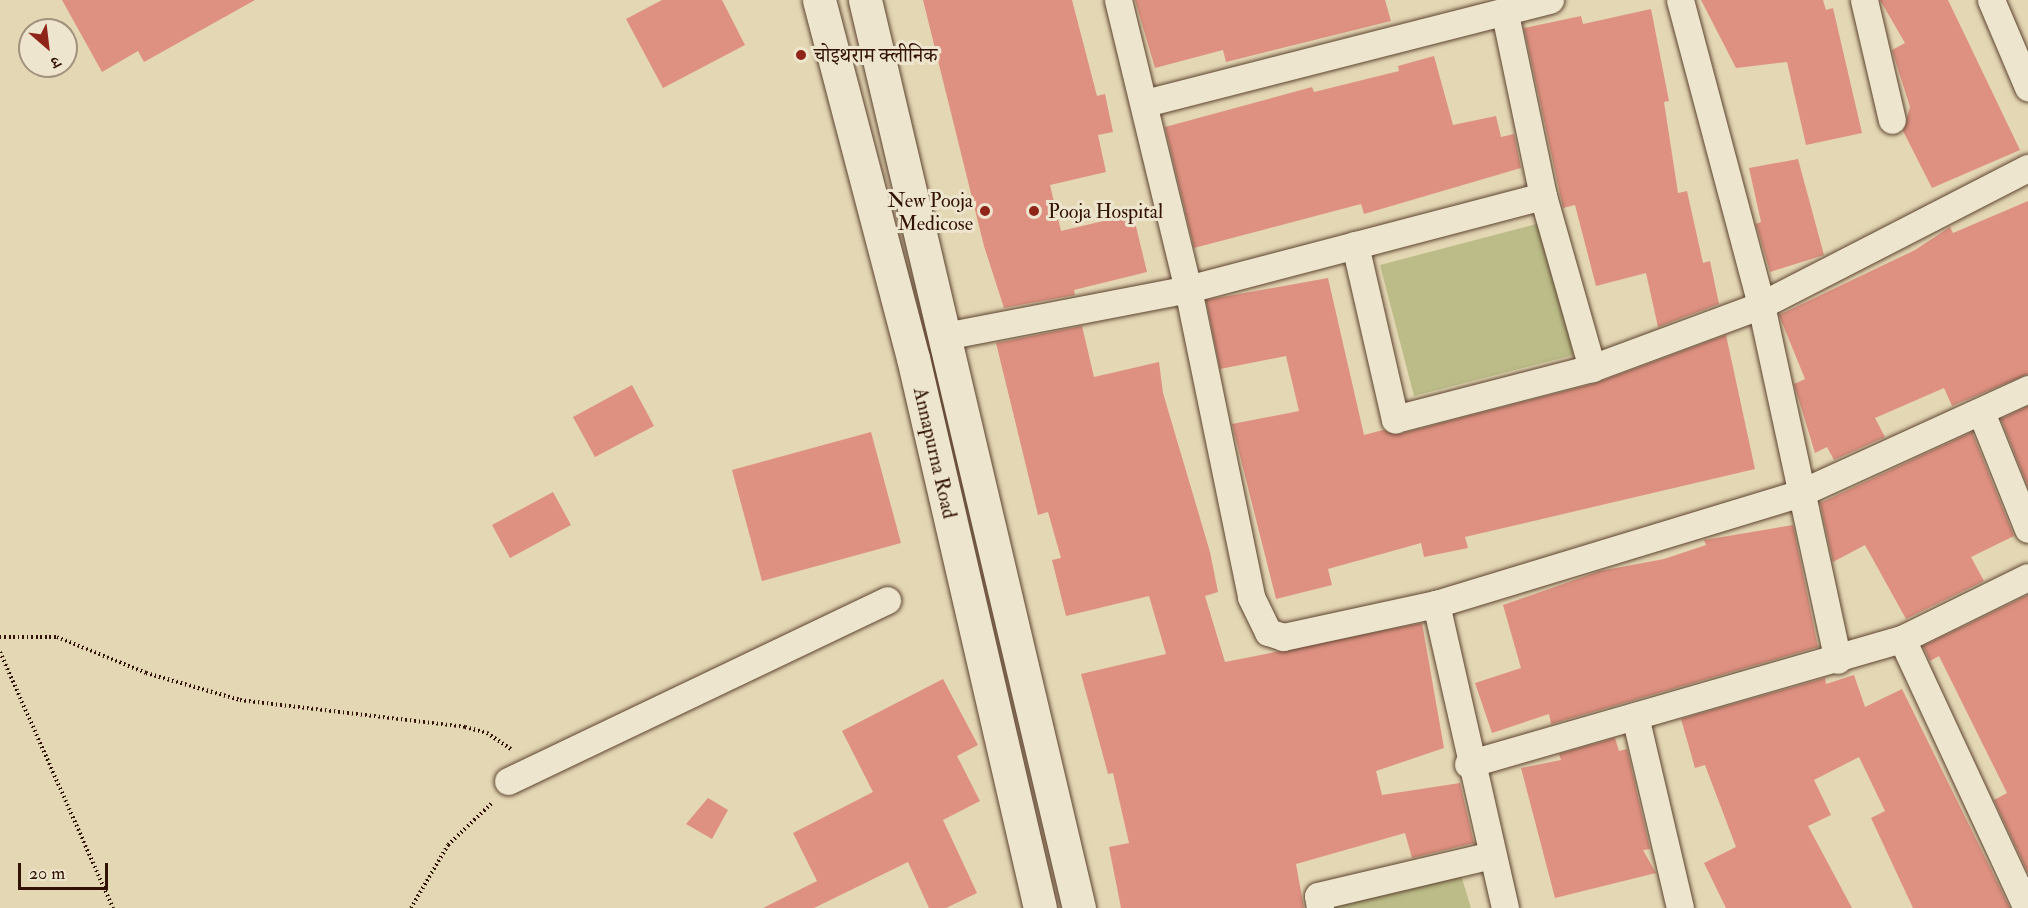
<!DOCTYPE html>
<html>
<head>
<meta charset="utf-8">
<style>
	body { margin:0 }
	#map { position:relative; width:2028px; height:908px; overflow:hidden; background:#e4d7b4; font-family:"IM FELL Double Pica","Noto Serif Devanagari",serif }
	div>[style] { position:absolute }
	.green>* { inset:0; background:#bbbc88 }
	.building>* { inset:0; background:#de9181 }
	.path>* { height:4px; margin-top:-2px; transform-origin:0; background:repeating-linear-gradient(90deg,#311204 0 1.5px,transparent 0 4.5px) }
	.roads { filter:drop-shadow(0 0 2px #5e4330) drop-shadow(0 0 2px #5e4330) }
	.street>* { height:27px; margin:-13.5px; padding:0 13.5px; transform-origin:13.5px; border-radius:13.5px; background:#ede5ce }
	.secondary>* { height:33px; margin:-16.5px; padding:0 16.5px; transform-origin:16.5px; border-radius:16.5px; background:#ede5ce }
	.dots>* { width:16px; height:16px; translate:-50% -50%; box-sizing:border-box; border:3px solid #ede5ce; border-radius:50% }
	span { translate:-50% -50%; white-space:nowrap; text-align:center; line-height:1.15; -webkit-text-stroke:6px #ede5ce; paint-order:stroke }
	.poi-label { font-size:20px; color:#311204 }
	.left { translate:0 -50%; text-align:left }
	.right { translate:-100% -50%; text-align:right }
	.street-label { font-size:20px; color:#311204 }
	.north { position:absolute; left:18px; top:18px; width:60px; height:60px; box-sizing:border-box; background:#ede5ce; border:2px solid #a2917d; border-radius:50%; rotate:152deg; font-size:16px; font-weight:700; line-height:24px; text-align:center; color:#311204 }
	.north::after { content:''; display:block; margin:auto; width:21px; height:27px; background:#8f2418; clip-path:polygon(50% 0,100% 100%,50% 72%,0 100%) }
	.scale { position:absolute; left:18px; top:863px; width:90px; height:27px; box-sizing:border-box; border:3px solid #311204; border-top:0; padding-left:8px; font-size:18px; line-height:21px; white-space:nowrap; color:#311204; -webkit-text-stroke:4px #ede5ce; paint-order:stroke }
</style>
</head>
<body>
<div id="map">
	<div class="green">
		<div style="clip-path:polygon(1540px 223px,1574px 355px,1414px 396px,1380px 265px)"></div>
		<div style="clip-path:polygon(1461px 875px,1471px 908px,1328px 908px)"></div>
	</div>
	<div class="building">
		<div style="clip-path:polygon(62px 0,255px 0,144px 62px,138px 51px,102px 72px)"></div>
		<div style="clip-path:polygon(662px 0,722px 0,745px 45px,663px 88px,626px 19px)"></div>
		<div style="clip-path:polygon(923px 0,1072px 0,1097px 96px,1105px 94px,1113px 132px,1098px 135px,1106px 172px,1050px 185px,1061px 231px,1133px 214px,1147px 272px,1074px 290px,1075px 295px,1004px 308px,984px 246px)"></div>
		<div style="clip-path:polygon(1135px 0,1385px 0,1391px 21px,1226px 62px,1223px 50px,1155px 68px)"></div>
		<div style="clip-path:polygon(1701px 0,1823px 0,1826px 10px,1833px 8px,1862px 133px,1806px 145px,1787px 62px,1736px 68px)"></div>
		<div style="clip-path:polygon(1880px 0,1948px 0,2020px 150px,1932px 188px,1903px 131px,1910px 107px,1892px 50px,1905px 43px)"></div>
		<div style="clip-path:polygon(1651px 9px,1669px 101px,1664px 102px,1678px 193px,1687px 191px,1703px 263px,1710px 261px,1719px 304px,1658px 327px,1646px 273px,1596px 286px,1575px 205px,1563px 208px,1524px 28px,1581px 16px,1583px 24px)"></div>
		<div style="clip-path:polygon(1434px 56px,1453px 125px,1496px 116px,1501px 137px,1514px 134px,1521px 168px,1364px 214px,1361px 204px,1194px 248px,1165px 127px,1312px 87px,1314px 92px,1399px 71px,1398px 66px)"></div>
		<div style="clip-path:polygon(1798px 159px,1824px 255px,1770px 272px,1756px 224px,1761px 222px,1749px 168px)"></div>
		<div style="clip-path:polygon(2028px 201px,2028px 374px,1952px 406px,1944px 388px,1875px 418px,1885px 437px,1834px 460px,1827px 447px,1815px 453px,1794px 384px,1805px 379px,1779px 315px,1915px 250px,1950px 227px,1953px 233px)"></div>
		<div style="clip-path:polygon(1328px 278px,1364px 435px,1383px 430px,1399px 434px,1596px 383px,1726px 335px,1755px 469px,1465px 537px,1468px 548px,1424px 557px,1421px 543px,1328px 569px,1332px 585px,1276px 599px,1232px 424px,1299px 411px,1286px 356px,1220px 369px,1206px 300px)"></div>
		<div style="clip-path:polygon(1082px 326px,1094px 377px,1159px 362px,1163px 393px,1210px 552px,1218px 592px,1205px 596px,1225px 662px,1422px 623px,1444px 748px,1376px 771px,1382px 795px,1460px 783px,1474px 843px,1412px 858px,1405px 833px,1296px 864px,1304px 908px,1121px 908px,1109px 847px,1129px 843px,1113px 773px,1108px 774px,1081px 674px,1166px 654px,1149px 596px,1066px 616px,1052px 560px,1061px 558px,1048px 512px,1038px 515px,996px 343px)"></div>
		<div style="clip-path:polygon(632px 385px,654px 426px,595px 457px,573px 417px)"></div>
		<div style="clip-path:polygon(2028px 406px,2028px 487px,2001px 419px)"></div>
		<div style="clip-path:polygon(871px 432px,901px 543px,762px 581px,732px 470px)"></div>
		<div style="clip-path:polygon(1972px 432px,2014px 536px,1971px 557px,1984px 581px,1906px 619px,1865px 545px,1833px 562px,1820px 503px)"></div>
		<div style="clip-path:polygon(553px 492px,571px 525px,510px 558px,492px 525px)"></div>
		<div style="clip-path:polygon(1793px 525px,1818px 647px,1551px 724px,1549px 714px,1492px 733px,1475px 683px,1521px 668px,1503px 605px,1600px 571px,1664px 559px,1706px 545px,1704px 540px)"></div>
		<div style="clip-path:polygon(2028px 595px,2028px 873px,1994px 800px,2007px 793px,1939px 656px,1930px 661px,1923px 646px)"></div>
		<div style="clip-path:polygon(1854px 675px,1865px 707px,1902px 689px,2010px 908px,1913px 908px,1871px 818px,1885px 811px,1859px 757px,1814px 780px,1831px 815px,1808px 826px,1852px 908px,1726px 908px,1704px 863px,1736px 847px,1705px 765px,1695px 768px,1681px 719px,1825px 678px,1826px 684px)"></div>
		<div style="clip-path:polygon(943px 679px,978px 745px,957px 756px,980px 801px,943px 820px,977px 893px,946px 908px,929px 908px,908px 862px,814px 908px,763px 908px,817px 881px,793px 833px,873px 792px,842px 731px)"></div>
		<div style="clip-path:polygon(1615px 738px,1619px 751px,1627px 749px,1650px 849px,1643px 850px,1656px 873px,1555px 898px,1521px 768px,1561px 760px,1559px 754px)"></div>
		<div style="clip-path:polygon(708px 798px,728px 810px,712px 839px,686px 824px)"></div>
	</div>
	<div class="path">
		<div style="left:0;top:637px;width:57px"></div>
		<div style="left:57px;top:637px;width:96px;rotate:22deg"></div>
		<div style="left:146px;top:673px;width:98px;rotate:16deg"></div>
		<div style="left:240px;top:700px;width:227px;rotate:6.8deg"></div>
		<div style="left:465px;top:727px;width:23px;rotate:15deg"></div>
		<div style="left:487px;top:733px;width:29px;rotate:34deg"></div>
		<div style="left:0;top:652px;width:280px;rotate:66.2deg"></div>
		<div style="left:411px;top:908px;width:73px;rotate:-59.6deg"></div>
		<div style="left:448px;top:845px;width:61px;rotate:-43.7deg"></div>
	</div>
	<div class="roads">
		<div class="street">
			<div style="left:1118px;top:0;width:297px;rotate:76.4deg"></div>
			<div style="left:1188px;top:289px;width:314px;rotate:78.4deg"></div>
			<div style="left:1251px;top:597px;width:39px;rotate:64deg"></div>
			<div style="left:1268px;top:632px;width:16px;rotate:18deg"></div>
			<div style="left:1283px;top:637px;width:157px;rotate:-12.2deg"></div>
			<div style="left:1436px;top:604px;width:378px;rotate:-16.9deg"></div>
			<div style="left:1798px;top:494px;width:253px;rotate:-24.5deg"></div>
			<div style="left:1680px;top:0;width:316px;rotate:75.1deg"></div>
			<div style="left:1761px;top:305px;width:363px;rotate:77.8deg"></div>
			<div style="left:1864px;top:0;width:123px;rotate:76.9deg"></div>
			<div style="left:1991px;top:0;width:95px;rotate:67deg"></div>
			<div style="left:1505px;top:14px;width:186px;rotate:78.2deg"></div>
			<div style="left:1543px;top:196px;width:179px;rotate:74.1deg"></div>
			<div style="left:1145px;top:103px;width:418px;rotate:-14.3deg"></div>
			<div style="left:1355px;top:245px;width:179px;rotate:77.1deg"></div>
			<div style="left:1395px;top:419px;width:203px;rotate:-14.5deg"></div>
			<div style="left:1592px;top:368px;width:180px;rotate:-20.4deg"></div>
			<div style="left:1761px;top:305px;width:300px;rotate:-27.2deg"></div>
			<div style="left:945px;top:336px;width:248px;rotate:-10.9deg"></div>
			<div style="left:1188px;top:289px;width:367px;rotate:-14.7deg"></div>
			<div style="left:1981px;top:412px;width:126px;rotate:68.1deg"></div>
			<div style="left:1436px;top:604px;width:312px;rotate:77.2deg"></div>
			<div style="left:1902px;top:639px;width:297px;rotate:65.1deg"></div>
			<div style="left:1635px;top:716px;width:197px;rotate:76.8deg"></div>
			<div style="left:1468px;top:764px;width:452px;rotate:-16.1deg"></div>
			<div style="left:1902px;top:639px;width:140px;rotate:-26.2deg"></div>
			<div style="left:508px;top:781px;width:420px;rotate:-25.5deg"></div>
			<div style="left:1320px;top:908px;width:12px;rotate:-99deg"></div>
			<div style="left:1318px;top:896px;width:178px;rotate:-13.3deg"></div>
		</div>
		<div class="secondary">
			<div style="left:819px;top:0;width:370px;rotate:75.3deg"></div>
			<div style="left:913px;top:358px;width:564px;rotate:77deg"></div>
			<div style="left:865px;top:0;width:933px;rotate:76.74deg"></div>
		</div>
	</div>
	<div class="dots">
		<div style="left:801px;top:55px;background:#8f2418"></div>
		<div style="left:985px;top:211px;background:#8f2418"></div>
		<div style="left:1034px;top:211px;background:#8f2418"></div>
	</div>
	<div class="poi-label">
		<span class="left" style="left:814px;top:55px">चोइथराम क्लीनिक</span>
		<span class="right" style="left:973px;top:212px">New Pooja<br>Medicose</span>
		<span class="left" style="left:1048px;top:211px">Pooja Hospital</span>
	</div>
	<div class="street-label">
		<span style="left:935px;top:453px;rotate:77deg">Annapurna Road</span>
	</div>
	<div class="north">उ</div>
	<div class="scale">20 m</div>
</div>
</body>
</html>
